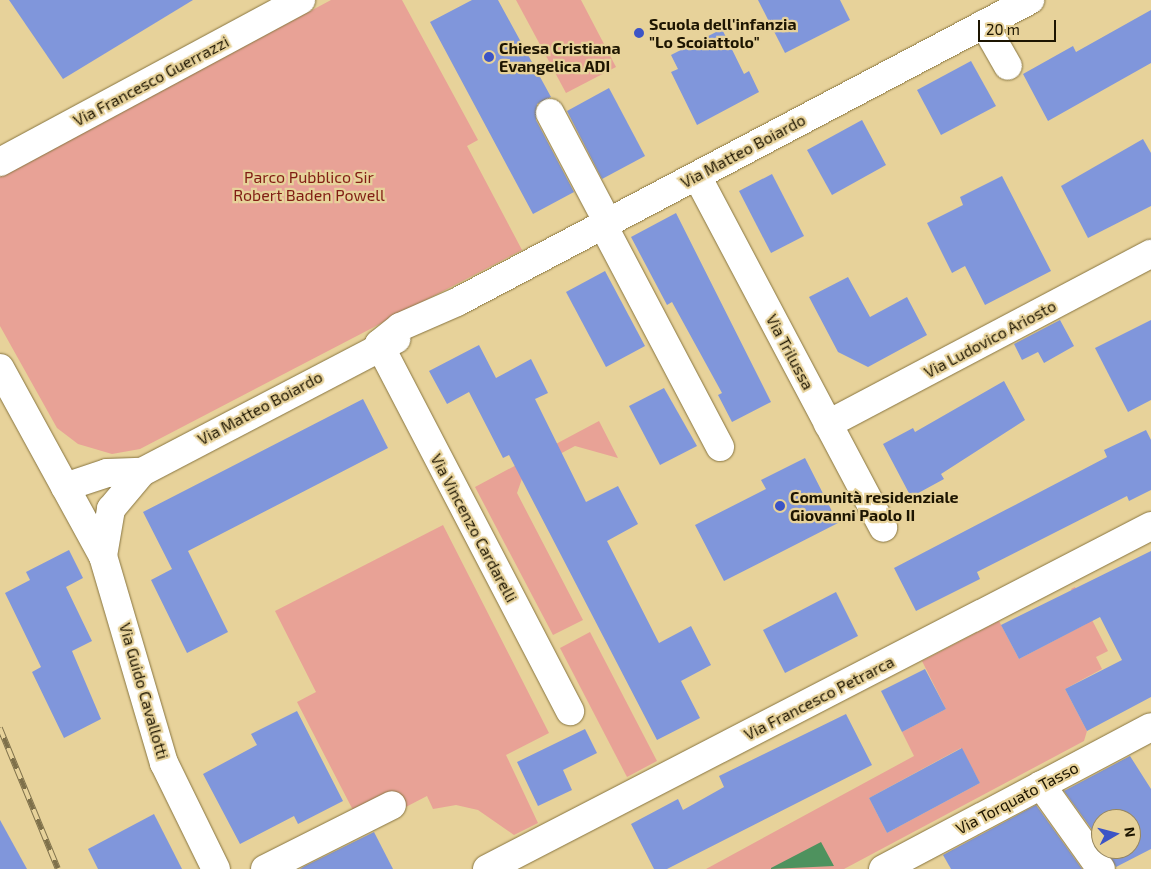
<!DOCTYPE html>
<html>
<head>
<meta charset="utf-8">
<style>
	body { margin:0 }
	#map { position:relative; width:1151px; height:869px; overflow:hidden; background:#e7d29a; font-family:"Exo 2",sans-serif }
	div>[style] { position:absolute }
	.green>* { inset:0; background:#e8a296 }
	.water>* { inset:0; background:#4e925e }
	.building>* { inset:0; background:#8096db }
	.roads { filter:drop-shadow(0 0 1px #887540) drop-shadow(0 0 1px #887540) }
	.minor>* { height:28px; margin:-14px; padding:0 14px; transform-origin:14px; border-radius:14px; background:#fff }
	.rail>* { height:5.5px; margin-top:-2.75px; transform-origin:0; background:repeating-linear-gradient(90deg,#e7d29a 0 11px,#7e704a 0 22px); box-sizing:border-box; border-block:1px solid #7e704a }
	.dots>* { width:14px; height:14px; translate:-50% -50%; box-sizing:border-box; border:2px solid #e7d29a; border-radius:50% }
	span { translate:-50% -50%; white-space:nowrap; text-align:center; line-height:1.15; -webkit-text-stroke:4.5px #e7d29a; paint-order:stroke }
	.poi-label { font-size:16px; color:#1d1501; font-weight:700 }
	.left { translate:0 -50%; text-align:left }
	.street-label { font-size:16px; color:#1d1501 }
	.park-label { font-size:16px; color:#801d13 }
	.north { position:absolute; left:1091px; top:809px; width:50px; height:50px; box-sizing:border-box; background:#e7d29a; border:1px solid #96865d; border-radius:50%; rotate:82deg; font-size:14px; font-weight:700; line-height:20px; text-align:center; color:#1d1501 }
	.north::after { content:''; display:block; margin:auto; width:18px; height:22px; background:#3c54c6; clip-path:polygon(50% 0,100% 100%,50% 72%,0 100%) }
	.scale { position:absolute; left:978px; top:20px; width:78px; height:22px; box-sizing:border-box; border:2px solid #1d1501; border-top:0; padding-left:6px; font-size:15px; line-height:18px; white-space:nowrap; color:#1d1501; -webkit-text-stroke:4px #e7d29a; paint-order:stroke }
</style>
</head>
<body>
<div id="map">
	<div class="green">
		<div style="clip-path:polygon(331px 0,402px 0,478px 140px,467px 146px,522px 250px,140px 449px,112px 454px,78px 444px,57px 428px,0 326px,0 177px)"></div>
		<div style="clip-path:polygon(516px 0,581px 0,616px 67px,566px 93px)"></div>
		<div style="clip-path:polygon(599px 421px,618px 458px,575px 446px,524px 473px,517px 493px,583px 620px,553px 635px,475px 487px)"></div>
		<div style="clip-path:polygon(443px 525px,549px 733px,506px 755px,538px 823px,514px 835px,478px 810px,456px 805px,433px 809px,427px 796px,400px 810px,355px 814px,297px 702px,316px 692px,275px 611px)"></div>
		<div style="clip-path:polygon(evenodd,1075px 587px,1108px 651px,1096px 657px,1102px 669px,1065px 689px,1087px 731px,1084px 741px,844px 869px,706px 869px,914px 756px,902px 732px,946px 709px,922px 661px,999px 621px,1019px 659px,1086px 624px,1071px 589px,1075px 587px,961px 748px,980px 783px,887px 833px,869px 798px,961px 748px)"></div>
		<div style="clip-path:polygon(590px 632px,657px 761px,627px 777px,560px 648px)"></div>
	</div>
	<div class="water">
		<div style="clip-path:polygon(821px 842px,834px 866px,771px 869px,771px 868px)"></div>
	</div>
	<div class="building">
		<div style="clip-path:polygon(9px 0,193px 0,63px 79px)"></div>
		<div style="clip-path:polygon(472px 0,498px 0,551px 97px,537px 104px,536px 120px,574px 192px,533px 214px,430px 22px)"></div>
		<div style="clip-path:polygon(758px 0,840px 0,850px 20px,785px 53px)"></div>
		<div style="clip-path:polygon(1151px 10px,1151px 63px,1048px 121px,1023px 74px,1073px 46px,1076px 52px)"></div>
		<div style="clip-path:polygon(722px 29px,744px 74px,749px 71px,759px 92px,697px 125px,671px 72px,678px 69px,671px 55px)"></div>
		<div style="clip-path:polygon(971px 61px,996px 106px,941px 135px,917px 90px)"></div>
		<div style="clip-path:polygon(609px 88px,645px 156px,602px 179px,567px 111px)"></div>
		<div style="clip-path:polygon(862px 120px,886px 165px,832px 195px,807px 150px)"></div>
		<div style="clip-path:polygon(1143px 139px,1151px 153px,1151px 206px,1088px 238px,1061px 186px)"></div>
		<div style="clip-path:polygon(772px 174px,804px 236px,771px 253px,739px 191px)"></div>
		<div style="clip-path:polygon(1002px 176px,1051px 271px,985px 305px,965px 266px,952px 273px,927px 223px,963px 205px,960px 197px)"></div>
		<div style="clip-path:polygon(676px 213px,771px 402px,732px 422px,718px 395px,722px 393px,672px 302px,667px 305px,631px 237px)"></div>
		<div style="clip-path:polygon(605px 271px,645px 346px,606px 367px,566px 292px)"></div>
		<div style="clip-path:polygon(848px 277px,870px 317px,907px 297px,927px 335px,868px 367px,838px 352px,809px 297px)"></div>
		<div style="clip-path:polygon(1060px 320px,1074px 346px,1044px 363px,1038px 352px,1022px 360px,1014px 344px)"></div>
		<div style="clip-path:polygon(1151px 320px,1151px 400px,1128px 412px,1095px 348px)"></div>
		<div style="clip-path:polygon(479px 345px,496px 378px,531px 359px,548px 393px,535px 399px,586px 502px,618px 486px,638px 524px,607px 541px,659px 643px,691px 626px,711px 665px,681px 681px,700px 718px,657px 740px,509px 455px,503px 458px,469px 392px,447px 404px,429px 371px)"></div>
		<div style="clip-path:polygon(1004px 381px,1025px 420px,941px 474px,944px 479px,911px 497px,883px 444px,913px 428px,915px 432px)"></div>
		<div style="clip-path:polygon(664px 388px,697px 446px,660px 465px,629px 406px)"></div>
		<div style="clip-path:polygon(363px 399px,388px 448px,188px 551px,228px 632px,187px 653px,151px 580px,172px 569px,143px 512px)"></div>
		<div style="clip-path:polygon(1146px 430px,1151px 440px,1151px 490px,1129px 501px,1127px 496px,977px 572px,980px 579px,916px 611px,894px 568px,1107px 457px,1104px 450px)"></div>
		<div style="clip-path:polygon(805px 458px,838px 523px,724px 581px,695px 525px,766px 489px,761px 480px)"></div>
		<div style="clip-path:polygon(69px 550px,83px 578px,66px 587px,92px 641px,72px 651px,101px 719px,64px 738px,32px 672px,41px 667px,5px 593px,30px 580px,26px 572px)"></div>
		<div style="clip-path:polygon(1151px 551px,1151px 697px,1087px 731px,1065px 689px,1122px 660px,1100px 617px,1019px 659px,1001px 625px)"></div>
		<div style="clip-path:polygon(836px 592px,858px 636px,785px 673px,763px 630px)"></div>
		<div style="clip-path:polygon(925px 669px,946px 709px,902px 732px,881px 691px)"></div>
		<div style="clip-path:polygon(297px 711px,343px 801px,298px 824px,294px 816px,240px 844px,203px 774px,257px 745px,251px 734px)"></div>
		<div style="clip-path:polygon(846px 714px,872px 765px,667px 869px,654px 869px,631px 824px,678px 799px,683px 810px,724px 787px,719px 776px)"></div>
		<div style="clip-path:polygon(585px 729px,597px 753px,563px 770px,572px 790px,538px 806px,517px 762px)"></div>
		<div style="clip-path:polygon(962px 748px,980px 783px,887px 833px,869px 798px)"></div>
		<div style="clip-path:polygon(1130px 756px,1151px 789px,1151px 849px,1116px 867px,1106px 849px,1131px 849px,1131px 819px,1101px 819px,1101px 842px,1064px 791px)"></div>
		<div style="clip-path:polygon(1036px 805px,1082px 869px,951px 869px,943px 855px)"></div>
		<div style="clip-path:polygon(154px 814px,182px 869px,98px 869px,88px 849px)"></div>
		<div style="clip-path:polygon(0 820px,27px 869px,0 869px)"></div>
		<div style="clip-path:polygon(374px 832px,393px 869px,300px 869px,305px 866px)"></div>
	</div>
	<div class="roads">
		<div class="minor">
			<div style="left:984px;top:24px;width:48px;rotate:60.3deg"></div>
			<div style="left:550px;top:113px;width:124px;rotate:62.2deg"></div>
			<div style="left:0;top:162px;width:342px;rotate:-28.3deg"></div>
			<div style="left:697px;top:176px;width:398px;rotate:62.1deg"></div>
			<div style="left:603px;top:225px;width:251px;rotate:62.2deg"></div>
			<div style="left:379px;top:344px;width:27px;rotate:-39deg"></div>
			<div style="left:400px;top:327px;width:62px;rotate:-23.7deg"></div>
			<div style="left:457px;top:302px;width:648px;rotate:-27.79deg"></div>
			<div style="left:379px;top:344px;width:414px;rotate:62.5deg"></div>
			<div style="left:0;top:368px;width:214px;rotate:61.3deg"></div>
			<div style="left:103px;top:556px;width:216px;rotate:73.6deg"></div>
			<div style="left:164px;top:763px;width:118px;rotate:63.9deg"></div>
			<div style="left:828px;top:424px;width:365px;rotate:-27.8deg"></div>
			<div style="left:65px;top:487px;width:44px;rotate:-18.4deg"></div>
			<div style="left:107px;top:473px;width:35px;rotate:-2deg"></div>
			<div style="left:103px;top:556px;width:48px;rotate:-80.3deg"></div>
			<div style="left:111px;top:509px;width:48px;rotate:-50deg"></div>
			<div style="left:142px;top:472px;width:287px;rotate:-27.6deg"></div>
			<div style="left:1041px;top:785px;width:103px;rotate:54.5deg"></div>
			<div style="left:265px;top:869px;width:142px;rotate:-26.7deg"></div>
			<div style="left:487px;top:869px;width:747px;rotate:-27.32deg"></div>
			<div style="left:883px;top:869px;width:303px;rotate:-27.9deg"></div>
		</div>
	</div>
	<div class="rail">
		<div style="left:0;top:728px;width:152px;rotate:67.6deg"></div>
	</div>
	<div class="dots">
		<div style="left:639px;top:33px;background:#3c54c6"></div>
		<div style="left:489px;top:57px;background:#3c54c6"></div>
		<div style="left:780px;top:506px;background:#3c54c6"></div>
	</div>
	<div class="poi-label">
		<span class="left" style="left:649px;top:33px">Scuola dell'infanzia<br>"Lo Scoiattolo"</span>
		<span class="left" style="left:499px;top:57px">Chiesa Cristiana<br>Evangelica ADI</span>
		<span class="left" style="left:790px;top:506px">Comunità residenziale<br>Giovanni Paolo II</span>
	</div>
	<div class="street-label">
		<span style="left:151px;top:81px;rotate:-28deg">Via Francesco Guerrazzi</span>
		<span style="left:743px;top:151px;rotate:-28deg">Via Matteo Boiardo</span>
		<span style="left:990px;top:339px;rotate:-28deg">Via Ludovico Ariosto</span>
		<span style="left:790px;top:352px;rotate:62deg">Via Trilussa</span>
		<span style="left:260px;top:408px;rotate:-28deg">Via Matteo Boiardo</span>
		<span style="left:474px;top:528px;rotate:62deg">Via Vincenzo Cardarelli</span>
		<span style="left:144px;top:691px;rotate:74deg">Via Guido Cavallotti</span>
		<span style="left:819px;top:698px;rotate:-27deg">Via Francesco Petrarca</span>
		<span style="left:1017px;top:798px;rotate:-28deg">Via Torquato Tasso</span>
	</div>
	<div class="park-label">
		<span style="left:309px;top:186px">Parco Pubblico Sir<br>Robert Baden Powell</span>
	</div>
	<div class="north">N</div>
	<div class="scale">20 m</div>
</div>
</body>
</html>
